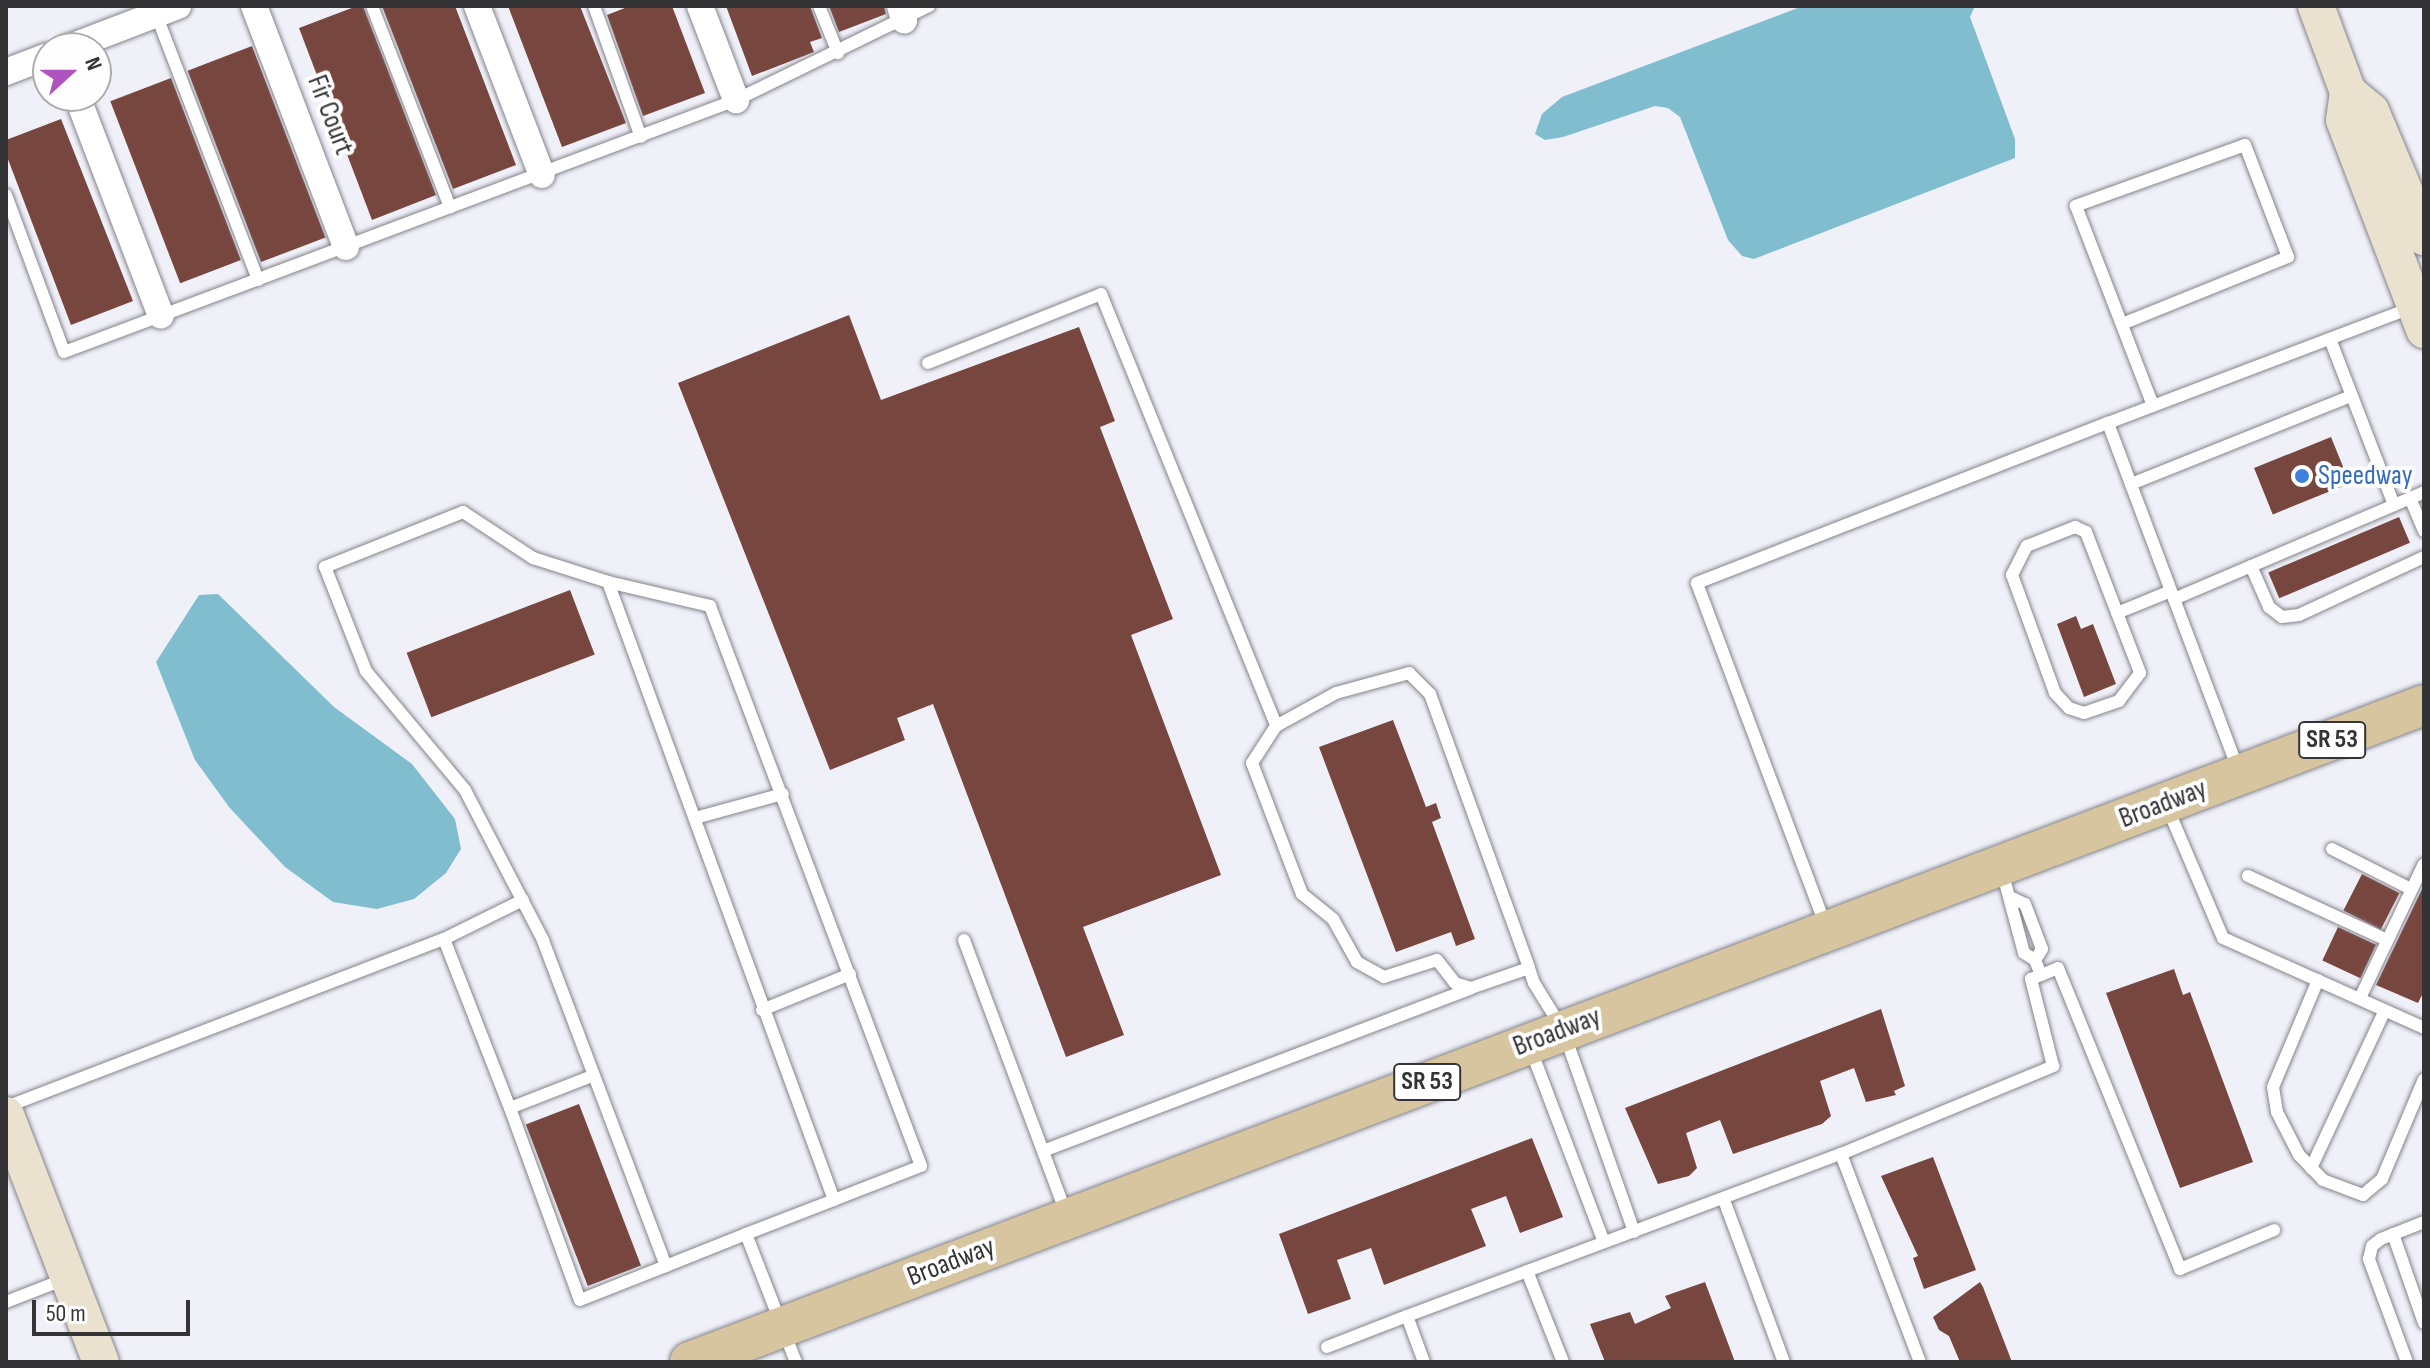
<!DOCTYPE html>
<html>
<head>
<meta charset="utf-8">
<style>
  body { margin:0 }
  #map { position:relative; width:2430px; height:1368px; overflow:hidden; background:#f0f0f9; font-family:"Sofia Sans Condensed",sans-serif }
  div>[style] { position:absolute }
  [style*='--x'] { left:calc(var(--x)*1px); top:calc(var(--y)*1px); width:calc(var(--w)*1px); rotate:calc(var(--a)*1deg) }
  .water>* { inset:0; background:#7fbdcf }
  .building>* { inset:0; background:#77463f; transform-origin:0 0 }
  .roads { filter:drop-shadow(0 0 2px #83838b) drop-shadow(0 0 2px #83838b) }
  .lane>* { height:12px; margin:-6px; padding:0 6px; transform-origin:6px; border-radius:6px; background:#fff }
  .street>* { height:26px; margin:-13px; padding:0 13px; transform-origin:13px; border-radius:13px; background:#fff }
  .secondary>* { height:36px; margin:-18px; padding:0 18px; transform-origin:18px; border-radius:18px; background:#eae2ce }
  .primary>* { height:40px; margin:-20px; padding:0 20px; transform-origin:20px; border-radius:20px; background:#d6c59e }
  .dots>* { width:22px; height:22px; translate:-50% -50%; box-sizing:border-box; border:4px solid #fefefe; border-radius:50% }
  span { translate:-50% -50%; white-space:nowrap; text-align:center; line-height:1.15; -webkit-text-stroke:8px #fefefe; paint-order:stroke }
  .shield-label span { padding:2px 6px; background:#fefefe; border:2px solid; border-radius:6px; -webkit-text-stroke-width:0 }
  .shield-label { font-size:26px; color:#343437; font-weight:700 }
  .street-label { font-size:28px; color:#343437 }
  .shop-label { font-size:28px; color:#366cbe }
  .left { translate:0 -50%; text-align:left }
  .frame { position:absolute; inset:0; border:8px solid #343437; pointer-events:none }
  .north { position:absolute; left:32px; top:32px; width:80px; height:80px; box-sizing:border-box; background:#fefefe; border:2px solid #adadae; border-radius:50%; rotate:69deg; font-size:22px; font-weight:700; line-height:32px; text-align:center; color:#343437 }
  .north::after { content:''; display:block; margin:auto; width:28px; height:36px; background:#af53be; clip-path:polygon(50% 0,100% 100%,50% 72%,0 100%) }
  .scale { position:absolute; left:32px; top:1300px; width:158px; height:36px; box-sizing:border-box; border:4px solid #343437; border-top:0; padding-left:10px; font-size:24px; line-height:28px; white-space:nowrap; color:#343437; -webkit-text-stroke:6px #fefefe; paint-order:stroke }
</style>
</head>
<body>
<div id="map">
  <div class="water">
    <div style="clip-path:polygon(1803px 6px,1975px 6px,1970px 17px,2015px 139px,2015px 158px,1754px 259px,1742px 256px,1728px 240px,1680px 117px,1668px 108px,1655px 106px,1563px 137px,1545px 140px,1535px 134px,1542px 114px,1562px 97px)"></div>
    <div style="clip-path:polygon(218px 594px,334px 707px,412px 764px,455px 819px,461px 849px,446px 873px,414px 899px,377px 909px,333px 902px,285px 867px,229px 807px,195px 760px,156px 662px,199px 595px)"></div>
  </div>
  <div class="building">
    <div style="clip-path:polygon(357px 6px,363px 6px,436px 195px,372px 220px,299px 28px)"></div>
    <div style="clip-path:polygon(382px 6px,455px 6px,516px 165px,453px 189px)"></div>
    <div style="clip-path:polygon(508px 6px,580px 6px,626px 123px,562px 147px)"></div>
    <div style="clip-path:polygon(630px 6px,672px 6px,705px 93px,643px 116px,607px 15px)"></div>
    <div style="clip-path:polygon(726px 6px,810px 6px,822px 38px,810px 42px,814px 52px,752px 76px)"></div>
    <div style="clip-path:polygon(829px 6px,884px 6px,886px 14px,839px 32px)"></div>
    <div style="left:252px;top:46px;width:205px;height:69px;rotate:69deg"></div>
    <div style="left:171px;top:78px;width:195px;height:65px;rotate:69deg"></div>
    <div style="clip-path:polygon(61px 119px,133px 301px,71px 325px,6px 154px,6px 140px)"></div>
    <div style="clip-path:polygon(849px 315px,881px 400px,1079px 327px,1115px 421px,1100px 427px,1173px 619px,1131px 635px,1221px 875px,1083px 927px,1124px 1035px,1066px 1057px,933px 704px,897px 718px,905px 740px,830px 770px,678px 383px)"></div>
    <div style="left:2331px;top:437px;width:50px;height:83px;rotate:68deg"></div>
    <div style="left:2399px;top:517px;width:28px;height:142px;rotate:67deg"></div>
    <div style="left:570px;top:590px;width:69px;height:175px;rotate:69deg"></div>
    <div style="clip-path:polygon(2076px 616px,2081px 629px,2093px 624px,2116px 684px,2084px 697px,2057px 624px)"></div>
    <div style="clip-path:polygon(1393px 720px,1426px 807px,1436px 803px,1441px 818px,1432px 822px,1475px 939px,1456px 946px,1451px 932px,1396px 952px,1319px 747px)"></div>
    <div style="left:2362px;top:874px;width:42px;height:41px;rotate:27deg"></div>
    <div style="clip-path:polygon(2424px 885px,2424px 991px,2418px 1003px,2376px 985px)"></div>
    <div style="left:2338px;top:927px;width:42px;height:37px;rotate:25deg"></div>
    <div style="clip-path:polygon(2174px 969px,2183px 995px,2190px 992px,2253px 1162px,2180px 1188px,2106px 993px)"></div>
    <div style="clip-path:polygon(1881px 1009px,1905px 1086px,1894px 1091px,1896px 1095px,1866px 1102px,1854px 1068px,1820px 1081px,1831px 1116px,1822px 1124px,1733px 1154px,1720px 1120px,1686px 1133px,1697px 1168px,1689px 1176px,1658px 1184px,1625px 1108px)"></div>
    <div style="left:579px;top:1104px;width:173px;height:57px;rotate:69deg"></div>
    <div style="clip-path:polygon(1532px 1138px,1563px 1217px,1520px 1233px,1506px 1196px,1471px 1209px,1486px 1246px,1384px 1285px,1371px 1248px,1337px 1260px,1351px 1299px,1308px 1314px,1279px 1234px)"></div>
    <div style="clip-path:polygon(1933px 1157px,1976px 1270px,1924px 1289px,1913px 1258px,1918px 1256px,1881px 1176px)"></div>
    <div style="clip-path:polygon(1705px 1282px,1735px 1362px,1605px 1362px,1590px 1324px,1630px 1312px,1635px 1324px,1671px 1308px,1665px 1296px)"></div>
    <div style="clip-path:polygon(1980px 1282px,1983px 1287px,2012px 1362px,1960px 1362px,1949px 1336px,1939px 1330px,1933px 1317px)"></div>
  </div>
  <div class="roads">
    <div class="lane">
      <div style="--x:372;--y:6;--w:216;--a:68.8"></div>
      <div style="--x:594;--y:6;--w:139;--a:70.3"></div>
      <div style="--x:819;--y:6;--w:51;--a:68"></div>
      <div style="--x:156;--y:14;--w:285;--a:69"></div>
      <div style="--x:6;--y:195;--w:167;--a:69.7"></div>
      <div style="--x:64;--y:352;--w:718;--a:-20.56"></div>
      <div style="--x:736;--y:100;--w:215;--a:-26"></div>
      <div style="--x:2122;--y:324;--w:179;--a:-22"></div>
      <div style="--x:2288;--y:257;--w:120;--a:-111"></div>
      <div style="--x:2245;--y:145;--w:180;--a:160.2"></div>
      <div style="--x:2076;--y:206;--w:214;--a:68.9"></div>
      <div style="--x:2330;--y:339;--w:178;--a:68.9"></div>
      <div style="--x:2394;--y:505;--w:33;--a:-23"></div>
      <div style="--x:928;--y:363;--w:186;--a:-21.7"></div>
      <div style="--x:1101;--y:294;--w:466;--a:67.9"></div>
      <div style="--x:2131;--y:484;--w:237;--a:-21.8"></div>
      <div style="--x:2410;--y:498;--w:36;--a:67"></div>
      <div style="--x:2075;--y:527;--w:12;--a:24"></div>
      <div style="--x:2086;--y:532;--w:151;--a:69"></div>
      <div style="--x:2140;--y:673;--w:35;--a:127"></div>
      <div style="--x:2119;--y:701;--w:37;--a:161"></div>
      <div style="--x:2084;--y:713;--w:16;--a:-162"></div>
      <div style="--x:2069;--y:708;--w:21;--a:-133"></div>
      <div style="--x:2055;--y:693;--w:126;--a:-110"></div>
      <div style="--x:2012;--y:575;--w:33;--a:-63"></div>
      <div style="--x:2027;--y:546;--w:52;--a:-21.6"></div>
      <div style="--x:2251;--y:566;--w:45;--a:66.3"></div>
      <div style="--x:2269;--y:607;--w:16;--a:38"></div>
      <div style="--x:2282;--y:617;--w:17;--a:-7"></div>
      <div style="--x:2299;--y:615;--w:138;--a:-24.9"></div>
      <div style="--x:608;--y:582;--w:105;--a:13.2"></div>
      <div style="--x:710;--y:606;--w:598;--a:69.35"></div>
      <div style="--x:921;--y:1166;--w:93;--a:158.7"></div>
      <div style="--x:2174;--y:599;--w:239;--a:-23.1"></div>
      <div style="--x:2117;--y:613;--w:58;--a:-22.2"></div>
      <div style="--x:2238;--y:769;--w:370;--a:-110.6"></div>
      <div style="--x:2108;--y:423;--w:327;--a:-20.8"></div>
      <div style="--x:2168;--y:809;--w:140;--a:66.9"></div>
      <div style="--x:2223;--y:938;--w:220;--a:24.1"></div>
      <div style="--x:695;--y:818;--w:91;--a:-15.3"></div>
      <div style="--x:2332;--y:849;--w:89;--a:26.9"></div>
      <div style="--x:2002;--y:871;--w:85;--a:75"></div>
      <div style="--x:2024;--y:953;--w:13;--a:32"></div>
      <div style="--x:2035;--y:960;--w:16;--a:68"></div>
      <div style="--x:2041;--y:975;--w:18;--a:-22"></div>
      <div style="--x:2058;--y:968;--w:325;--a:67.9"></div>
      <div style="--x:2180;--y:1269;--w:102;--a:-22.5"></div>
      <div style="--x:2248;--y:876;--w:153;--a:24.7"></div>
      <div style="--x:2012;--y:898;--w:14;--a:25"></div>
      <div style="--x:2025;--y:904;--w:48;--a:69.3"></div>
      <div style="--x:2042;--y:949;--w:13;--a:122"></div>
      <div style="--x:1825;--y:924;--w:364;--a:-110.6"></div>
      <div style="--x:1697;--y:583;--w:441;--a:-21.3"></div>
      <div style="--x:444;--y:939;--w:181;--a:68.7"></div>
      <div style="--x:964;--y:940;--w:294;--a:69.5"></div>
      <div style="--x:1529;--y:968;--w:61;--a:161"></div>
      <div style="--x:1471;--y:988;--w:17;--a:-163"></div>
      <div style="--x:1455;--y:983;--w:29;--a:-128"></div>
      <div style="--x:1437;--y:960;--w:56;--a:162.2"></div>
      <div style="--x:1384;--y:977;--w:31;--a:-151"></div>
      <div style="--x:1357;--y:962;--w:49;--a:-119.2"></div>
      <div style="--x:1333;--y:919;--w:40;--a:-141"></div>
      <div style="--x:1302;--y:894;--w:140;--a:-110.9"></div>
      <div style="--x:1252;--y:763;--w:44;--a:-57"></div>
      <div style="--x:1276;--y:726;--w:68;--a:-28.8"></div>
      <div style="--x:1336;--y:693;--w:76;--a:-15.3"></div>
      <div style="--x:1409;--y:673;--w:30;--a:45"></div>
      <div style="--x:1430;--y:694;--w:291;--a:70.1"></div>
      <div style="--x:1529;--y:968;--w:16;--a:72"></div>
      <div style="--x:1534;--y:983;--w:55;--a:58.3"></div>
      <div style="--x:1563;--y:1030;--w:214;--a:70.6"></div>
      <div style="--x:2318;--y:980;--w:116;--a:112.8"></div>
      <div style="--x:2273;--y:1087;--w:25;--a:81"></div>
      <div style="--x:2277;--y:1112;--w:48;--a:62.9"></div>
      <div style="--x:2299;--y:1155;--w:35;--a:46"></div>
      <div style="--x:2323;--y:1180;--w:43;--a:20.6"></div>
      <div style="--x:2363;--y:1195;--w:25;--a:-40"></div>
      <div style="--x:2382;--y:1179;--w:108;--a:-67.2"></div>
      <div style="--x:2360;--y:998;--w:148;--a:-64.5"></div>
      <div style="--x:762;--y:1010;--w:95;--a:-22.2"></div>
      <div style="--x:1531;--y:1050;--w:205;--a:69.2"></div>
      <div style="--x:592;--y:1076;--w:88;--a:158.7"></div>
      <div style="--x:510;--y:1108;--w:204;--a:70"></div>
      <div style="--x:580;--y:1300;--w:92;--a:-21.6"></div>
      <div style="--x:6;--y:1107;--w:469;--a:-21"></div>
      <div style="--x:444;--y:939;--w:88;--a:-26.3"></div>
      <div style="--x:1043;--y:1151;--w:457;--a:-20.8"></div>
      <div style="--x:1841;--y:1154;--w:230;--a:-22.5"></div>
      <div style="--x:2053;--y:1066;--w:90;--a:-104.2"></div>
      <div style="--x:2031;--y:979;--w:11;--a:-22"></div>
      <div style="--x:2311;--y:1168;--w:174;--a:-64.9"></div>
      <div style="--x:1724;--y:1200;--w:173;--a:69.7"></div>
      <div style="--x:746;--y:1234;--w:86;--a:158.2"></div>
      <div style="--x:666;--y:1266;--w:348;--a:-110.7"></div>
      <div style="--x:543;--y:940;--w:169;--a:-117.5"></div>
      <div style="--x:465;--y:790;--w:155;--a:-129.8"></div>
      <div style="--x:366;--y:671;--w:112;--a:-111.5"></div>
      <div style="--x:325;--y:567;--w:149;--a:-21.7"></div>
      <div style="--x:463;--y:512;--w:84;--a:33.3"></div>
      <div style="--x:533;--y:558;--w:79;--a:17.7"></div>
      <div style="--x:608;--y:582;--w:658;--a:69.91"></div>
      <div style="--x:834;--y:1200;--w:94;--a:158.9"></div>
      <div style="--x:746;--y:1234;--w:137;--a:68.7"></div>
      <div style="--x:2393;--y:1234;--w:94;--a:70.8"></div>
      <div style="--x:1527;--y:1271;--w:98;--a:68.4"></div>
      <div style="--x:6;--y:1302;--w:63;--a:-21.3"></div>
      <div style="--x:1327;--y:1347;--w:86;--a:-21.2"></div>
      <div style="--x:1424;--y:1362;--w:49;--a:-110.3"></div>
      <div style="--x:1407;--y:1316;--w:463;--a:-20.5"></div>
      <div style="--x:1841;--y:1154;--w:222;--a:69.2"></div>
      <div style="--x:2407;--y:1362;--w:110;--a:-110.3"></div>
      <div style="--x:2369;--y:1259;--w:13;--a:-77"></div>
      <div style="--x:2372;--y:1246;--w:11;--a:-38"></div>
      <div style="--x:2381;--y:1239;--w:46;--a:-21.6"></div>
    </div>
    <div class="street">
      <div style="--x:254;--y:6;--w:258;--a:69.1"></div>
      <div style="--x:477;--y:6;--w:181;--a:69"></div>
      <div style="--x:700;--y:6;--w:101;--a:69"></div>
      <div style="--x:900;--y:6;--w:15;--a:74"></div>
      <div style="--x:68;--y:48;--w:118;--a:-20.9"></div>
      <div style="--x:6;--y:72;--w:45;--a:-20.9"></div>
      <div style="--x:77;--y:96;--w:235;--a:69.1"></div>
    </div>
    <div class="secondary">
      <div style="--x:2316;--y:6;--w:92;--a:69.6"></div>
      <div style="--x:2348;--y:92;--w:28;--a:98"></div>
      <div style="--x:2344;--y:120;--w:225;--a:69.1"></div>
      <div style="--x:2348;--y:92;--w:30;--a:40"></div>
      <div style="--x:2371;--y:111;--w:137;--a:67.2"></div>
      <div style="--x:6;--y:1115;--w:265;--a:69"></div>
    </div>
    <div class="primary">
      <div style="--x:690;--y:1362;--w:1854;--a:-20.75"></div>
    </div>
  </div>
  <div class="dots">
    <div style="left:2302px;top:476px;background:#3f7fe0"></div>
  </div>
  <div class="shield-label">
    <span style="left:2332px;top:740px">SR 53</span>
    <span style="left:1427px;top:1082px">SR 53</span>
  </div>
  <div class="street-label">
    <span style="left:330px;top:115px;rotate:69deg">Fir Court</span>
    <span style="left:2163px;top:804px;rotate:-21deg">Broadway</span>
    <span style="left:1557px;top:1032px;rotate:-21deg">Broadway</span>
    <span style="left:951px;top:1262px;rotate:-21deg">Broadway</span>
  </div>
  <div class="shop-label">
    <span class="left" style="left:2318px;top:476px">Speedway</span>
  </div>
  <div class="frame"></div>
  <div class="north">N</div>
  <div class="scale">50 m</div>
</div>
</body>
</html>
